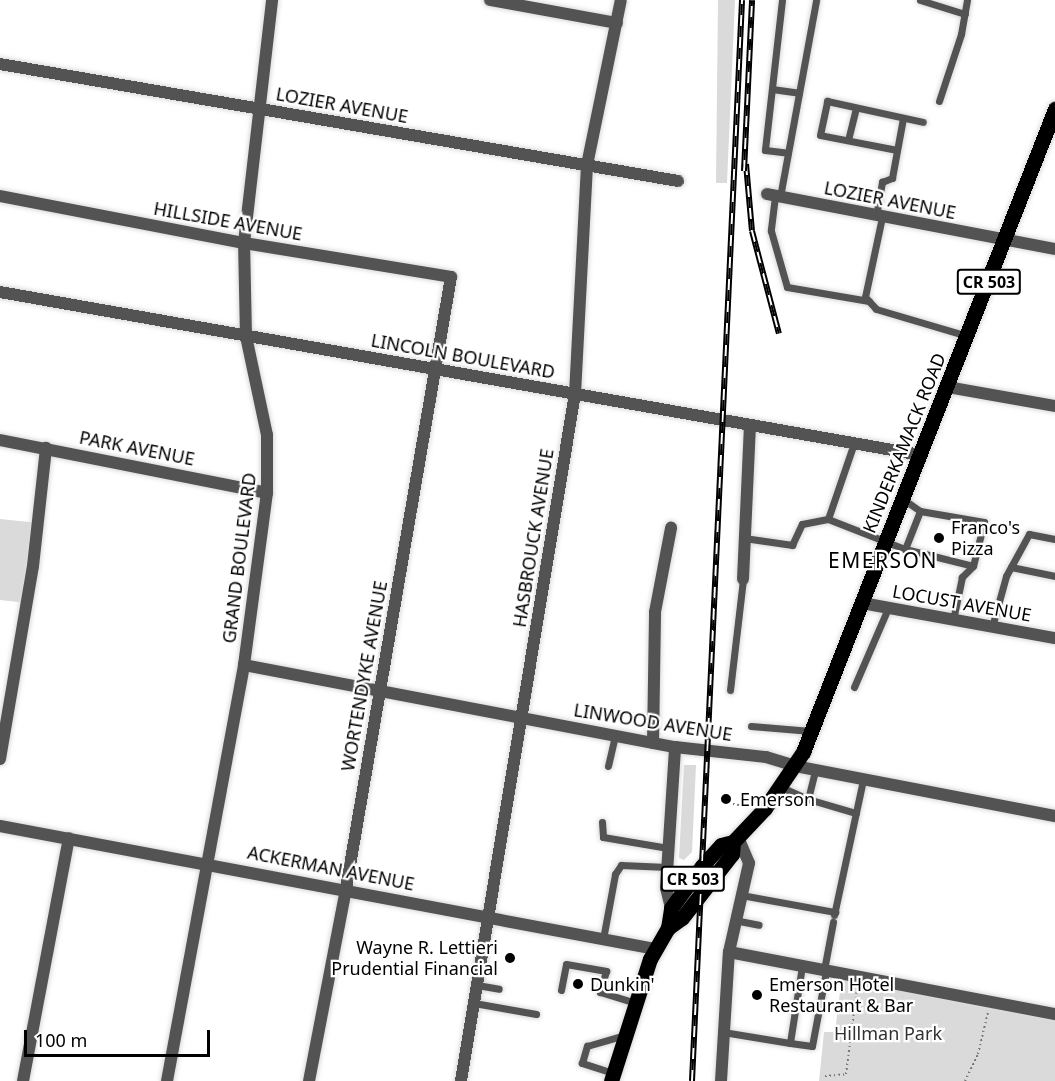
<!DOCTYPE html>
<html>
<head>
<meta charset="utf-8">
<style>
  body { margin:0 }
  #map { position:relative; width:1055px; height:1081px; overflow:hidden; background:#fff; font-family:"Noto Sans",sans-serif }
  div>[style] { position:absolute }
  [style*='--x'] { left:calc(var(--x)*1px); top:calc(var(--y)*1px); width:calc(var(--w)*1px); rotate:calc(var(--a)*1deg) }
  .green>* { inset:0; background:#dadada }
  .path>* { height:2px; margin-top:-1px; transform-origin:0; background:repeating-linear-gradient(90deg,#757575 0 1.5px,transparent 0 4.5px) }
  .roads { filter:drop-shadow(0 0 2px #dbdbdb) drop-shadow(0 0 2px #dbdbdb) }
  .service>* { height:7px; margin:-3.5px; padding:0 3.5px; transform-origin:3.5px; border-radius:3.5px; background:#535353 }
  .minor>* { height:12px; margin:-6px; padding:0 6px; transform-origin:6px; border-radius:6px; background:#535353 }
  .primary>* { height:15px; margin:-7.5px; padding:0 7.5px; transform-origin:7.5px; border-radius:7.5px; background:#000 }
  .rail>* { height:6px; margin-top:-3px; transform-origin:0; background:repeating-linear-gradient(90deg,#fff 0 11px,#000 0 22px); box-sizing:border-box; border-block:2px solid #000 }
  .dots>* { width:16px; height:16px; translate:-50% -50%; box-sizing:border-box; border:3px solid #fff; border-radius:50% }
  span { translate:-50% -50%; white-space:nowrap; text-align:center; line-height:1.15; -webkit-text-stroke:4.5px #fff; paint-order:stroke }
  .shield-label span { padding:2px 4px; background:#fff; border:2px solid; border-radius:4px; -webkit-text-stroke-width:0 }
  .shield-label { font-size:16px; color:#000; font-weight:700 }
  .street-label { font-size:18px; color:#000 }
  .poi-label { font-size:18px; color:#000 }
  .left { translate:0 -50%; text-align:left }
  .right { translate:-100% -50%; text-align:right }
  .park-label { font-size:18px; color:#313131 }
  .quarter-label { font-size:21px; color:#000; letter-spacing:1.5px }
  .scale { position:absolute; left:24px; top:1030px; width:186px; height:27px; box-sizing:border-box; border:3px solid #000; border-top:0; padding-left:8px; font-size:18px; line-height:21px; white-space:nowrap; color:#000; -webkit-text-stroke:4px #fff; paint-order:stroke }
</style>
</head>
<body>
<div id="map">
  <div class="green">
    <div style="clip-path:polygon(718px 0,735px 0,727px 183px,716px 183px)"></div>
    <div style="clip-path:polygon(0 519px,38px 523px,27px 603px,0 600px)"></div>
    <div style="clip-path:polygon(684px 765px,696px 765px,692px 852px,684px 860px,679px 858px)"></div>
    <div style="clip-path:polygon(842px 975px,1055px 1016px,1055px 1081px,819px 1081px,824px 1032px,835px 1032px)"></div>
  </div>
  <div class="path">
    <div style="--x:733;--y:804;--w:6;--a:9"></div>
    <div style="--x:825;--y:1076;--w:21;--a:-5"></div>
    <div style="--x:846;--y:1074;--w:86;--a:-82.6"></div>
    <div style="--x:965;--y:1081;--w:30;--a:-64"></div>
    <div style="--x:978;--y:1054;--w:43;--a:-76.6"></div>
  </div>
  <div class="roads">
    <div class="service">
      <div style="--x:782;--y:0;--w:151;--a:96.5"></div>
      <div style="--x:765;--y:150;--w:23;--a:7"></div>
      <div style="--x:920;--y:0;--w:47;--a:17.3"></div>
      <div style="--x:772;--y:89;--w:27;--a:8"></div>
      <div style="--x:939;--y:101;--w:71;--a:-71.8"></div>
      <div style="--x:961;--y:34;--w:35;--a:-80"></div>
      <div style="--x:848;--y:140;--w:33;--a:-76"></div>
      <div style="--x:897;--y:150;--w:78;--a:-169"></div>
      <div style="--x:820;--y:135;--w:35;--a:-78"></div>
      <div style="--x:827;--y:101;--w:98;--a:12.3"></div>
      <div style="--x:775;--y:196;--w:35;--a:97"></div>
      <div style="--x:771;--y:231;--w:58;--a:74.1"></div>
      <div style="--x:787;--y:287;--w:83;--a:9.7"></div>
      <div style="--x:780;--y:197;--w:200;--a:-79.6"></div>
      <div style="--x:876;--y:216;--w:35;--a:-80"></div>
      <div style="--x:882;--y:182;--w:11;--a:-22"></div>
      <div style="--x:892;--y:178;--w:61;--a:-79.6"></div>
      <div style="--x:882;--y:217;--w:82;--a:102"></div>
      <div style="--x:865;--y:297;--w:16;--a:47"></div>
      <div style="--x:876;--y:309;--w:95;--a:16.5"></div>
      <div style="--x:854;--y:443;--w:80;--a:108.9"></div>
      <div style="--x:828;--y:519;--w:83;--a:21.3"></div>
      <div style="--x:905;--y:549;--w:41;--a:-68.5"></div>
      <div style="--x:920;--y:511;--w:21;--a:-145"></div>
      <div style="--x:920;--y:511;--w:65;--a:9.8"></div>
      <div style="--x:984;--y:522;--w:45;--a:104"></div>
      <div style="--x:973;--y:566;--w:16;--a:135"></div>
      <div style="--x:962;--y:577;--w:44;--a:101.8"></div>
      <div style="--x:744;--y:538;--w:49;--a:8.3"></div>
      <div style="--x:792;--y:545;--w:23;--a:-65"></div>
      <div style="--x:802;--y:524;--w:26;--a:-11"></div>
      <div style="--x:905;--y:549;--w:70;--a:14"></div>
      <div style="--x:1011;--y:567;--w:45;--a:11.6"></div>
      <div style="--x:992;--y:627;--w:53;--a:-74.6"></div>
      <div style="--x:1006;--y:576;--w:48;--a:-61.3"></div>
      <div style="--x:1029;--y:534;--w:26;--a:11"></div>
      <div style="--x:854;--y:687;--w:86;--a:-66.7"></div>
      <div style="--x:730;--y:690;--w:112;--a:-83.3"></div>
      <div style="--x:751;--y:726;--w:60;--a:4.8"></div>
      <div style="--x:608;--y:766;--w:31;--a:-77"></div>
      <div style="--x:781;--y:787;--w:30;--a:24"></div>
      <div style="--x:808;--y:799;--w:30;--a:-76"></div>
      <div style="--x:808;--y:799;--w:50;--a:16.3"></div>
      <div style="--x:602;--y:822;--w:15;--a:86"></div>
      <div style="--x:603;--y:837;--w:66;--a:9.6"></div>
      <div style="--x:741;--y:895;--w:96;--a:10.3"></div>
      <div style="--x:834;--y:915;--w:138;--a:-77.9"></div>
      <div style="--x:734;--y:920;--w:25;--a:11"></div>
      <div style="--x:603;--y:939;--w:66;--a:-79.5"></div>
      <div style="--x:615;--y:874;--w:11;--a:-56"></div>
      <div style="--x:621;--y:865;--w:46;--a:2.5"></div>
      <div style="--x:802;--y:966;--w:78;--a:98.9"></div>
      <div style="--x:790;--y:1043;--w:22;--a:8"></div>
      <div style="--x:812;--y:1046;--w:76;--a:-79.4"></div>
      <div style="--x:824;--y:970;--w:49;--a:-79.4"></div>
      <div style="--x:477;--y:985;--w:22;--a:10"></div>
      <div style="--x:561;--y:990;--w:26;--a:-79"></div>
      <div style="--x:566;--y:964;--w:41;--a:9.9"></div>
      <div style="--x:606;--y:971;--w:22;--a:106"></div>
      <div style="--x:600;--y:992;--w:38;--a:17"></div>
      <div style="--x:474;--y:1003;--w:63;--a:10.1"></div>
      <div style="--x:723;--y:1032;--w:68;--a:9.3"></div>
      <div style="--x:613;--y:1073;--w:33;--a:-162"></div>
      <div style="--x:582;--y:1063;--w:18;--a:-74"></div>
      <div style="--x:587;--y:1046;--w:40;--a:-16"></div>
    </div>
    <div class="minor">
      <div style="--x:490;--y:0;--w:129;--a:10.3"></div>
      <div style="--x:0;--y:64;--w:688;--a:9.79"></div>
      <div style="--x:767;--y:194;--w:293;--a:10.8"></div>
      <div style="--x:0;--y:196;--w:248;--a:10.9"></div>
      <div style="--x:244;--y:243;--w:210;--a:9.3"></div>
      <div style="--x:451;--y:277;--w:621;--a:99.74"></div>
      <div style="--x:346;--y:889;--w:196;--a:100.9"></div>
      <div style="--x:0;--y:292;--w:935;--a:10.04"></div>
      <div style="--x:947;--y:387;--w:110;--a:10"></div>
      <div style="--x:0;--y:440;--w:272;--a:11.2"></div>
      <div style="--x:743;--y:579;--w:154;--a:-87.4"></div>
      <div style="--x:862;--y:603;--w:196;--a:10.3"></div>
      <div style="--x:244;--y:665;--w:439;--a:10.8"></div>
      <div style="--x:675;--y:747;--w:92;--a:6.3"></div>
      <div style="--x:766;--y:757;--w:30;--a:17"></div>
      <div style="--x:795;--y:766;--w:265;--a:10.9"></div>
      <div style="--x:653;--y:743;--w:131;--a:-89.1"></div>
      <div style="--x:655;--y:612;--w:86;--a:-79.2"></div>
      <div style="--x:0;--y:759;--w:196;--a:-80.3"></div>
      <div style="--x:33;--y:566;--w:119;--a:-83.7"></div>
      <div style="--x:0;--y:826;--w:666;--a:10.64"></div>
      <div style="--x:671;--y:908;--w:21;--a:-104"></div>
      <div style="--x:666;--y:888;--w:141;--a:-86.3"></div>
      <div style="--x:729;--y:952;--w:332;--a:10.8"></div>
      <div style="--x:23;--y:1081;--w:247;--a:-79.3"></div>
      <div style="--x:167;--y:1081;--w:423;--a:-79.5"></div>
      <div style="--x:244;--y:665;--w:174;--a:-82.4"></div>
      <div style="--x:267;--y:493;--w:58;--a:-90"></div>
      <div style="--x:267;--y:435;--w:101;--a:-102"></div>
      <div style="--x:246;--y:336;--w:93;--a:-91.2"></div>
      <div style="--x:244;--y:243;--w:245;--a:-83.4"></div>
      <div style="--x:461;--y:1081;--w:696;--a:-80.58"></div>
      <div style="--x:575;--y:394;--w:229;--a:-87"></div>
      <div style="--x:587;--y:165;--w:168;--a:-78.4"></div>
      <div style="--x:721;--y:1081;--w:129;--a:-86.5"></div>
      <div style="--x:729;--y:952;--w:91;--a:-77.3"></div>
      <div style="--x:749;--y:863;--w:28;--a:-113"></div>
    </div>
    <div class="primary">
      <div style="--x:668;--y:928;--w:20;--a:-81"></div>
      <div style="--x:671;--y:908;--w:52;--a:-53.6"></div>
      <div style="--x:702;--y:866;--w:28;--a:-48"></div>
      <div style="--x:721;--y:845;--w:12;--a:-14"></div>
      <div style="--x:733;--y:842;--w:47;--a:-46.7"></div>
      <div style="--x:765;--y:808;--w:68;--a:-55.8"></div>
      <div style="--x:803;--y:752;--w:691;--a:-68.6"></div>
      <div style="--x:611;--y:1081;--w:128;--a:-72.3"></div>
      <div style="--x:650;--y:959;--w:36;--a:-60"></div>
      <div style="--x:668;--y:928;--w:17;--a:-36"></div>
      <div style="--x:682;--y:918;--w:81;--a:-52"></div>
      <div style="--x:732;--y:854;--w:12;--a:-85"></div>
    </div>
  </div>
  <div class="rail">
    <div style="--x:746;--y:164;--w:67;--a:84.9"></div>
    <div style="--x:752;--y:231;--w:106;--a:75.3"></div>
    <div style="--x:744;--y:171;--w:171;--a:-87.3"></div>
    <div style="--x:692;--y:1081;--w:1082;--a:-87.35"></div>
  </div>
  <div class="dots">
    <div style="left:939px;top:538px;background:#000"></div>
    <div style="left:726px;top:799px;background:#000"></div>
    <div style="left:510px;top:958px;background:#000"></div>
    <div style="left:578px;top:984px;background:#000"></div>
    <div style="left:757px;top:995px;background:#000"></div>
  </div>
  <div class="shield-label">
    <span style="left:989px;top:282px">CR 503</span>
    <span style="left:693px;top:879px">CR 503</span>
  </div>
  <div class="street-label">
    <span style="left:342px;top:105px;rotate:10deg">LOZIER AVENUE</span>
    <span style="left:890px;top:200px;rotate:11deg">LOZIER AVENUE</span>
    <span style="left:228px;top:221px;rotate:10deg">HILLSIDE AVENUE</span>
    <span style="left:463px;top:356px;rotate:10deg">LINCOLN BOULEVARD</span>
    <span style="left:904px;top:443px;rotate:-68deg">KINDERKAMACK ROAD</span>
    <span style="left:137px;top:448px;rotate:11deg">PARK AVENUE</span>
    <span style="left:533px;top:538px;rotate:-81deg">HASBROUCK AVENUE</span>
    <span style="left:239px;top:558px;rotate:-83deg">GRAND BOULEVARD</span>
    <span style="left:962px;top:603px;rotate:10deg">LOCUST AVENUE</span>
    <span style="left:364px;top:676px;rotate:-80deg">WORTENDYKE AVENUE</span>
    <span style="left:653px;top:722px;rotate:9deg">LINWOOD AVENUE</span>
    <span style="left:331px;top:868px;rotate:11deg">ACKERMAN AVENUE</span>
  </div>
  <div class="poi-label">
    <span class="left" style="left:951px;top:538px">Franco's<br>Pizza</span>
    <span class="left" style="left:740px;top:799px">Emerson</span>
    <span class="right" style="left:498px;top:958px">Wayne R. Lettieri<br>Prudential Financial</span>
    <span class="left" style="left:590px;top:984px">Dunkin'</span>
    <span class="left" style="left:769px;top:995px">Emerson Hotel<br>Restaurant &amp; Bar</span>
  </div>
  <div class="park-label">
    <span style="left:888px;top:1033px">Hillman Park</span>
  </div>
  <div class="quarter-label">
    <span style="left:883px;top:560px">EMERSON</span>
  </div>
  <div class="scale">100 m</div>
</div>
</body>
</html>
